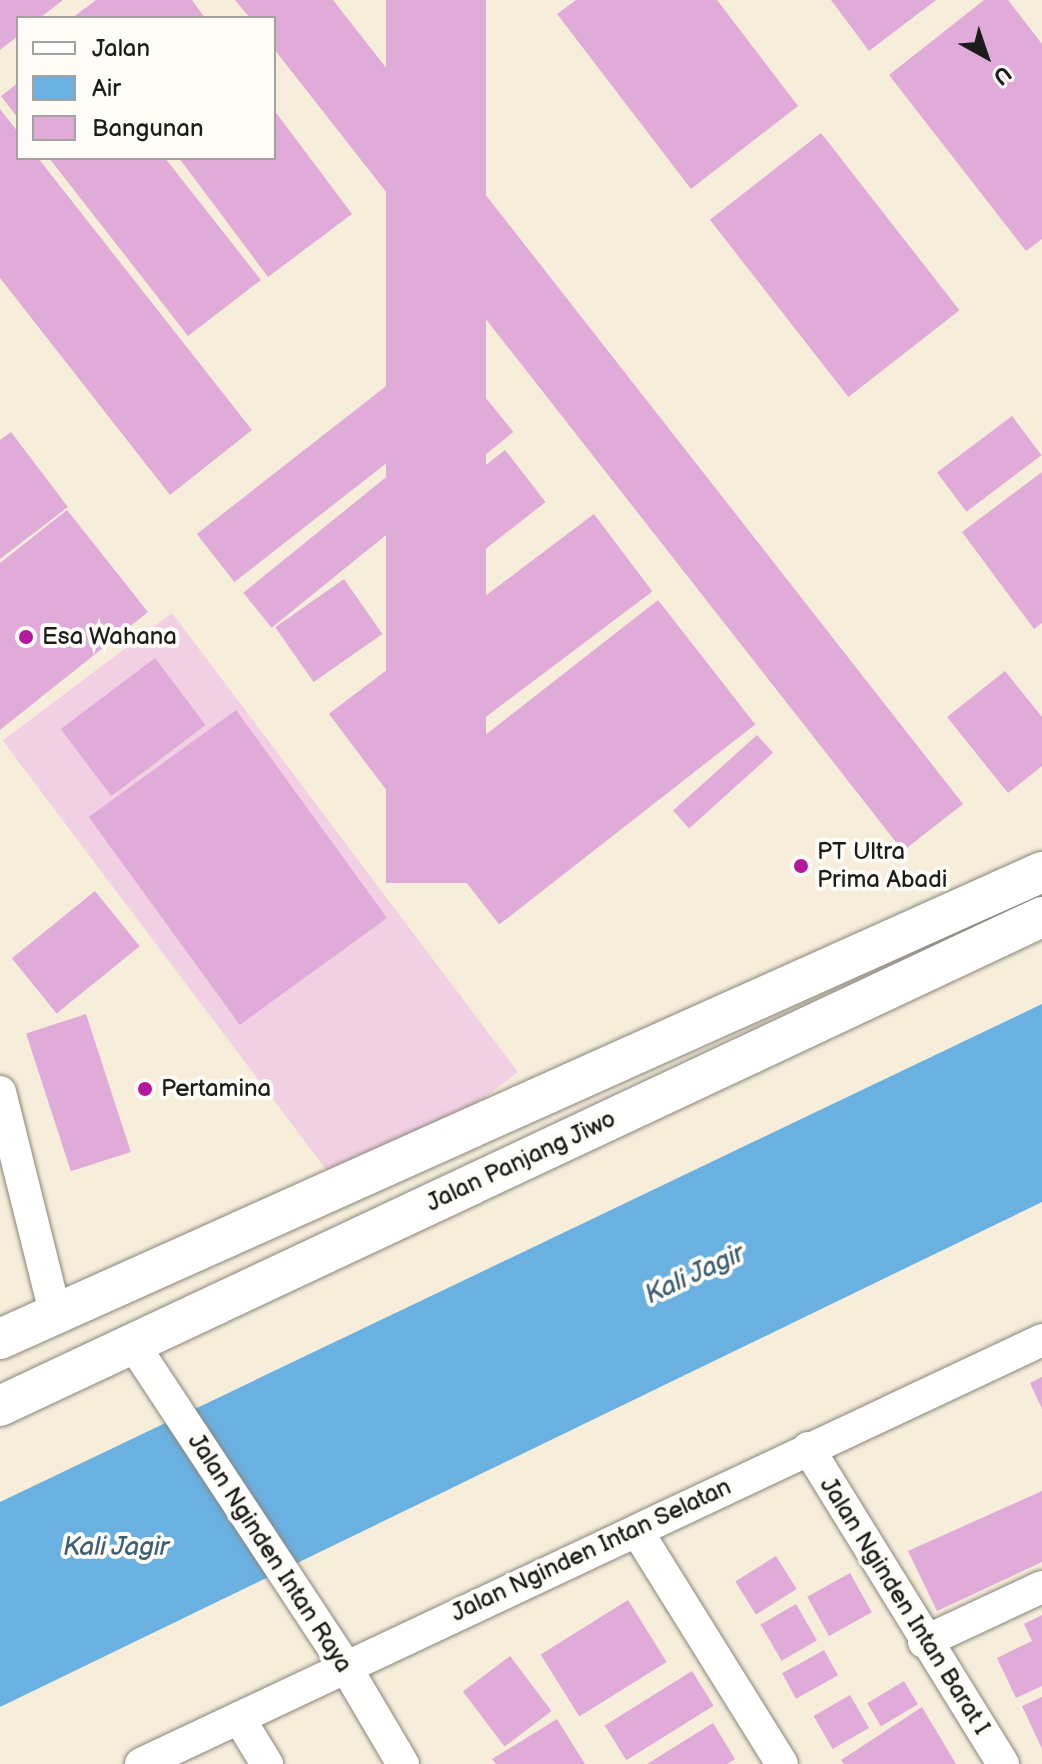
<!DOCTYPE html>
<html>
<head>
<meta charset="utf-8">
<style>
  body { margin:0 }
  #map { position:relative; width:1042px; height:1764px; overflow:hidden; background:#f6eedb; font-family:"Balsamiq Sans",sans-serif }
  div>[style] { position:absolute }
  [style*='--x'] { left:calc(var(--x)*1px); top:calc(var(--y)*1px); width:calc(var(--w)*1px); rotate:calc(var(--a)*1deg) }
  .built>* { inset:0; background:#f1d0e3; transform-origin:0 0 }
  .water>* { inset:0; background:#6ab0e0 }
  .building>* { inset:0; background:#e0abd9; transform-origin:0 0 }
  .roads { filter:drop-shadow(0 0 2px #89857c) drop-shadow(0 0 2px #89857c) }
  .minor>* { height:32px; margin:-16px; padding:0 16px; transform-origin:16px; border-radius:16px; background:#fff }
  .major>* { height:40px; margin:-20px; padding:0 20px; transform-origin:20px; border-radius:20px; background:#fff }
  .dots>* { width:22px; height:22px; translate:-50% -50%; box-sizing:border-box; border:4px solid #fdfcf7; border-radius:50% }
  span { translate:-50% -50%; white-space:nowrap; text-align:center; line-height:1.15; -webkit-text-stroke:8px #fdfcf7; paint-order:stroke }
  .poi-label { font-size:24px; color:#1c1c1c }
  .left { translate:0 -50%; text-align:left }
  .street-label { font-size:24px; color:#1c1c1c }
  .water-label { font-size:26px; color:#3f5f74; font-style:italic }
  .legend { position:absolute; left:16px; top:16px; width:260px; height:144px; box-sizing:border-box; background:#fdfcf7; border:2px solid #a3a29f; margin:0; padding:10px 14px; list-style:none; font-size:24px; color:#1c1c1c }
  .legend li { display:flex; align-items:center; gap:16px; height:40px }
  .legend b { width:40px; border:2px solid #a3a29f }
  .north { position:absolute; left:946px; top:16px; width:80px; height:80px; -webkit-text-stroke:6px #fdfcf7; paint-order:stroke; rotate:140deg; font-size:22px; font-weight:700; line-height:32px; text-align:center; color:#1c1c1c }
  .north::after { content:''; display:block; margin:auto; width:28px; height:36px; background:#1c1c1c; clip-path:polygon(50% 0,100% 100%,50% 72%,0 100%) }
</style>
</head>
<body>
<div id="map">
  <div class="built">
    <div style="left:172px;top:613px;width:575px;height:212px;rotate:53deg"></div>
  </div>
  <div class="water">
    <div style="clip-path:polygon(1042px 1004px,1042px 1202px,0 1707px,0 1502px)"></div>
  </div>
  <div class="building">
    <div style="clip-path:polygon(0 0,63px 0,40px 18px,18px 18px,18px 36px,0 50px)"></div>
    <div style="clip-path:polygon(96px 0,192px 0,205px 18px,72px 18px)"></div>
    <div style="clip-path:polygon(235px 0,333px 0,963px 804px,903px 851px,274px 49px,274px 18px,250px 18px)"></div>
    <div style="left:386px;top:0;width:100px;height:883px"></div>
    <div style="clip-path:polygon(576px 0,717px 0,798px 106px,691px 189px,557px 14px)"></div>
    <div style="clip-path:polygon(831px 0,936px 0,869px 51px)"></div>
    <div style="clip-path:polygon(984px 0,1008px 0,1042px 44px,1042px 239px,1026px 251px,889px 75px)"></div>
    <div style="clip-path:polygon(18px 83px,18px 118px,1px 96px)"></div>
    <div style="clip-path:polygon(0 109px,18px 132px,18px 158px,38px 158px,252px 430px,170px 495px,0 278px)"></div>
    <div style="clip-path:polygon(274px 110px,352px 214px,268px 277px,179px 158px,274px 158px)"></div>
    <div style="left:821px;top:133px;width:225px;height:141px;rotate:52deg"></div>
    <div style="clip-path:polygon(49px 158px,165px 158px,261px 280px,188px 336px)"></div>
    <div style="left:408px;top:369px;width:61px;height:268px;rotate:52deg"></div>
    <div style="left:485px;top:397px;width:45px;height:311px;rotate:51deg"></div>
    <div style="left:1012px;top:416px;width:49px;height:94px;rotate:53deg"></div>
    <div style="clip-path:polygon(11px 432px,68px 507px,0 559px,0 440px)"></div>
    <div style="left:505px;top:450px;width:66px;height:145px;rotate:52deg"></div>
    <div style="clip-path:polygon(1042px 472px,1042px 623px,1034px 629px,962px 532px)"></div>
    <div style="clip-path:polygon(67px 510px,148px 612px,0 730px,0 563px)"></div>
    <div style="left:594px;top:514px;width:97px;height:332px;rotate:53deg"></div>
    <div style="left:344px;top:579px;width:67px;height:84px;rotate:55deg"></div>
    <div style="left:658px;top:600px;width:158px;height:325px;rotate:52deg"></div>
    <div style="left:155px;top:658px;width:84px;height:118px;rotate:53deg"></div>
    <div style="clip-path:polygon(1005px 671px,1042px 717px,1042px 766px,1008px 793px,947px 717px)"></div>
    <div style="left:236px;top:710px;width:257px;height:182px;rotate:54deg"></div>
    <div style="left:757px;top:735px;width:24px;height:113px;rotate:48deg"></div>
    <div style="left:95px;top:891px;width:71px;height:107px;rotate:51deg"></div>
    <div style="left:86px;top:1014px;width:145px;height:63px;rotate:72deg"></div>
    <div style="clip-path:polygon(1042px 1377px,1042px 1409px,1030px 1383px)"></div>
    <div style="clip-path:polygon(1042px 1491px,1042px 1562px,937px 1611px,908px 1551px)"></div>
    <div style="left:776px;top:1556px;width:39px;height:48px;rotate:58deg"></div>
    <div style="left:850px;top:1573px;width:45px;height:49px;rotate:61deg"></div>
    <div style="left:628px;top:1600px;width:73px;height:103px;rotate:58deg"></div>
    <div style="left:796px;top:1604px;width:42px;height:41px;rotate:60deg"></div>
    <div style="clip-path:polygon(1042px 1615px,1042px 1686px,1016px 1698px,997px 1658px,1032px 1641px,1024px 1624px)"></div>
    <div style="left:824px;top:1650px;width:29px;height:48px;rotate:61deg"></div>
    <div style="left:510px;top:1656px;width:69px;height:59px;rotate:53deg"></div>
    <div style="left:692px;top:1671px;width:41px;height:103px;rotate:58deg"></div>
    <div style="left:904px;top:1681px;width:27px;height:43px;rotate:59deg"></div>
    <div style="left:850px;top:1695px;width:38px;height:42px;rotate:60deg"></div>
    <div style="clip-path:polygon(1042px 1697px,1042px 1749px,1022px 1706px)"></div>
    <div style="clip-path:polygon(922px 1707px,956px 1764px,844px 1764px,841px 1760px)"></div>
    <div style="clip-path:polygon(557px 1719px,585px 1764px,496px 1764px,492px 1759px)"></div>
    <div style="clip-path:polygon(713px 1723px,735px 1759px,727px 1764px,647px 1764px)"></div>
  </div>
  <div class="roads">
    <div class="minor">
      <div style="--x:0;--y:1092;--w:228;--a:76"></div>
      <div style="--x:133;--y:1344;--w:383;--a:56.6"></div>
      <div style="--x:344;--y:1664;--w:116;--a:59.5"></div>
      <div style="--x:808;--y:1448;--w:371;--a:58.3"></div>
      <div style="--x:637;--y:1531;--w:274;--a:58.1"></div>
      <div style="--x:924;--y:1642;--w:130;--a:-25"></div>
      <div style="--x:239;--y:1718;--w:54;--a:58.7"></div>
      <div style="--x:141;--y:1764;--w:996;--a:-25.2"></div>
    </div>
    <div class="major">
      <div style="--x:0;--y:1339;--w:1142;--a:-24.14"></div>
      <div style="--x:0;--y:1406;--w:1151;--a:-25.14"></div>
    </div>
  </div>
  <div class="dots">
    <div style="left:26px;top:637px;background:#b5179e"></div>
    <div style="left:801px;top:866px;background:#b5179e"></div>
    <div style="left:145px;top:1089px;background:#b5179e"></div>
  </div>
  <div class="poi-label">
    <span class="left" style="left:42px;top:637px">Esa Wahana</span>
    <span class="left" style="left:817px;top:866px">PT Ultra<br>Prima Abadi</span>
    <span class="left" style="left:161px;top:1089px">Pertamina</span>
  </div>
  <div class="street-label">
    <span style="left:521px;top:1161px;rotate:-25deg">Jalan Panjang Jiwo</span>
    <span style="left:591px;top:1550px;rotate:-25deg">Jalan Nginden Intan Selatan</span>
    <span style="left:270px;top:1553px;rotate:57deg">Jalan Nginden Intan Raya</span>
    <span style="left:905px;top:1606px;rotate:58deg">Jalan Nginden Intan Barat I</span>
  </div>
  <div class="water-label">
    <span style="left:695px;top:1275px;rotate:-25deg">Kali Jagir</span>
    <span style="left:116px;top:1548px">Kali Jagir</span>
  </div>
  <ul class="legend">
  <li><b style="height:10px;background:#fff"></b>Jalan</li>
  <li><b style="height:22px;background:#6ab0e0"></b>Air</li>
  <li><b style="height:22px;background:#e0abd9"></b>Bangunan</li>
  </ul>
  <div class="north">U</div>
</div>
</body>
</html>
